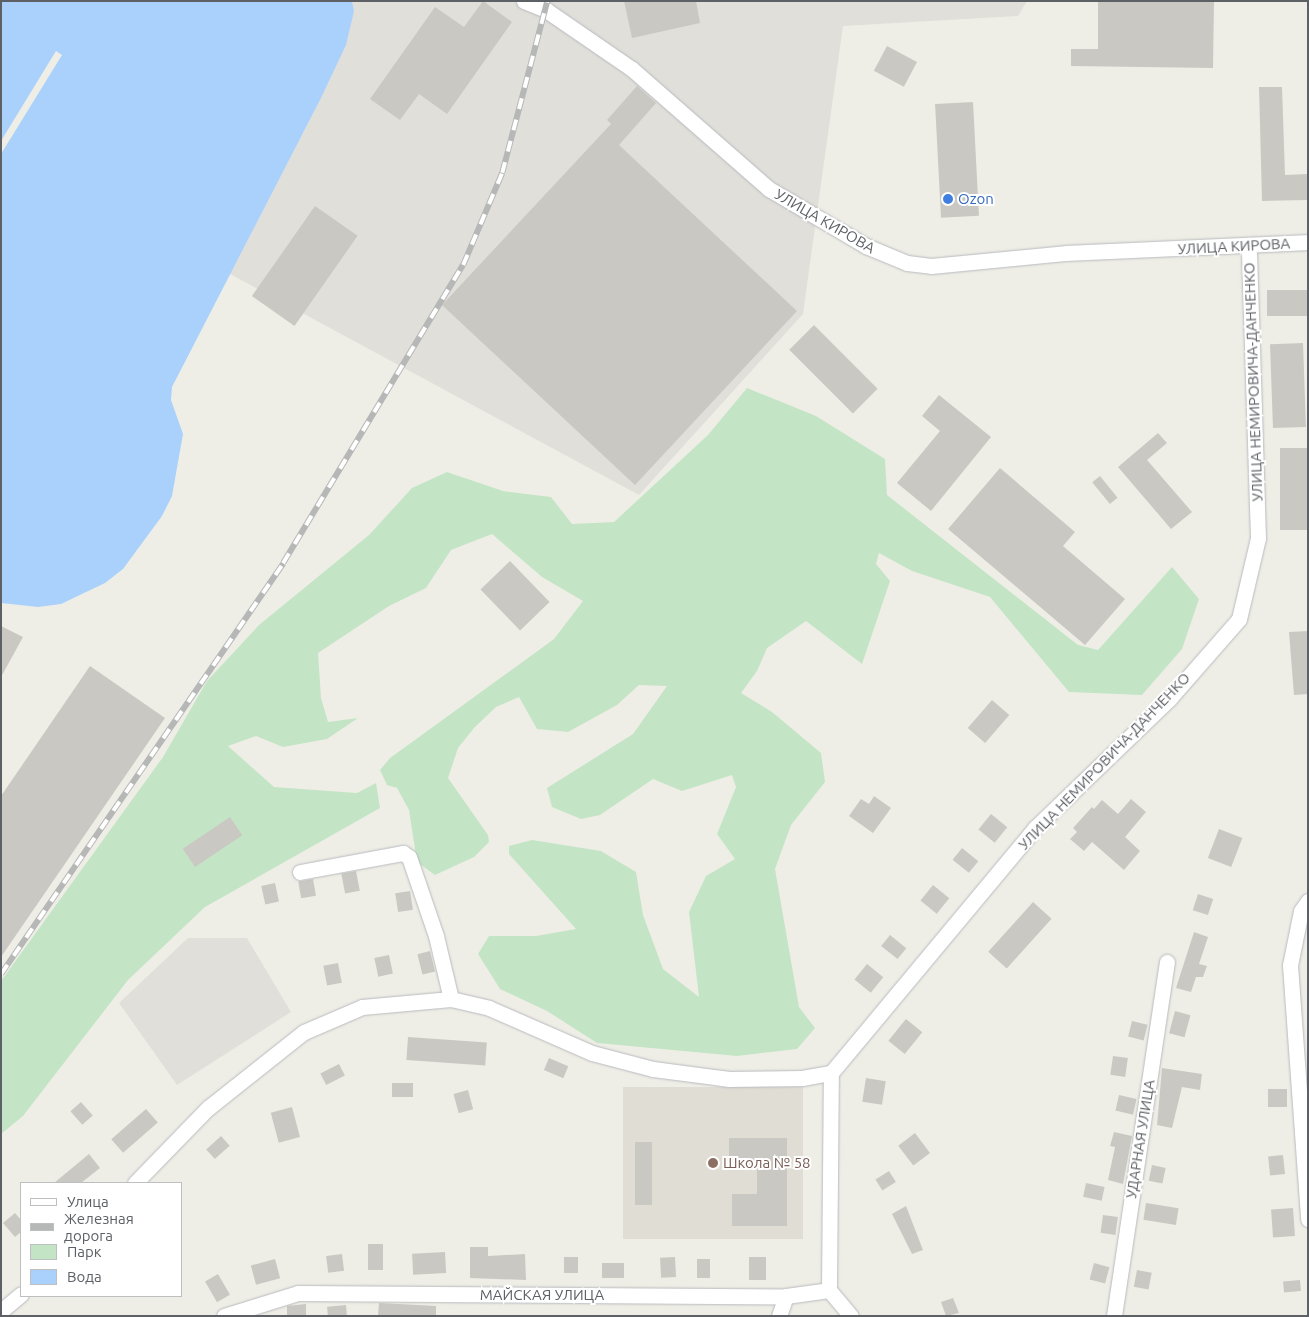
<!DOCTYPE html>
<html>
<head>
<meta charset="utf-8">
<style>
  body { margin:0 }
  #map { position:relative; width:1309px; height:1317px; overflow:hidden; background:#efeee6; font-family:Ubuntu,sans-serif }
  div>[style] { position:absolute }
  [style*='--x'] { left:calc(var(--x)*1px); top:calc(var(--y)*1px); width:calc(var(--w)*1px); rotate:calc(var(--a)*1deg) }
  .industrial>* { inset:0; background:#e1dfda }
  .education>* { inset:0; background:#dfddd4; transform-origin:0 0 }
  .green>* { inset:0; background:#c3e5c6 }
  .water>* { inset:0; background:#a9d1fb }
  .pier>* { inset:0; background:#efeee6 }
  .building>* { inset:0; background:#cac8c2; transform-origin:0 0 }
  .roads { filter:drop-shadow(0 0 1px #b8babf) drop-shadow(0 0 1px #b8babf) }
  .street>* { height:15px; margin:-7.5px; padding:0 7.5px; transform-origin:7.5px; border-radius:7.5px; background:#fff }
  .rail>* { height:5.5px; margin-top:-2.75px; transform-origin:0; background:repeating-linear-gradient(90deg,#fff 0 11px,#b6b7b7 0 22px); box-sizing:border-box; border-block:1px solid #b6b7b7 }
  .dots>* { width:14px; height:14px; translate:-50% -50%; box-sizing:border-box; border:2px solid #fff; border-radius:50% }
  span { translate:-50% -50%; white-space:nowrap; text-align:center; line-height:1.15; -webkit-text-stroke:4px #fff; paint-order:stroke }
  .shop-label { font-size:15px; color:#366cbe }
  .left { translate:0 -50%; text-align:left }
  .street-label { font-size:15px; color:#5d6065 }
  .education-label { font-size:15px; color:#785e54 }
  .frame { position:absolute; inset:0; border:2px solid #5d6065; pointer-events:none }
  .legend { position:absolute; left:20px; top:1182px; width:162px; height:115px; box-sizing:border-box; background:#fff; border:1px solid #bebfc1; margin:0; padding:6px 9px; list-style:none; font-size:15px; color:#5d6065 }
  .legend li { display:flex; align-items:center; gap:10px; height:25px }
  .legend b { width:25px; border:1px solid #bebfc1 }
</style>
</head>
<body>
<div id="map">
  <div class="industrial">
    <div style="clip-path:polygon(352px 1px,1027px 1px,1018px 16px,843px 26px,803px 314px,639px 495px,230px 274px,320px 100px,354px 11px)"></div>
    <div style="clip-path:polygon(188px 938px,247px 938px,291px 1012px,177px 1085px,119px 1003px)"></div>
  </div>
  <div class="education">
    <div style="left:623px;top:1087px;width:180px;height:152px"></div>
  </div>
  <div class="green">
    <div style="clip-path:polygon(747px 388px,816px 416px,885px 459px,887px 495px,1078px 645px,1098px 650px,1172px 567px,1199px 599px,1182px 649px,1142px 695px,1069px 692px,990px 597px,912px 571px,879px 553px,876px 564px,890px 581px,862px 664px,806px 621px,767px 648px,757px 671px,741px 693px,772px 712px,821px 753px,825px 782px,791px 825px,775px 869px,799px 1007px,815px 1028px,797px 1049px,737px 1056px,597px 1043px,547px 1011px,500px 989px,478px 954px,489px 936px,536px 936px,576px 929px,509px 854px,509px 846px,532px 840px,601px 851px,636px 872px,643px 915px,663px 969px,699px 997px,689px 912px,706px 876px,735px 859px,717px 834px,736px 787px,732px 775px,682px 791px,653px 779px,600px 815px,581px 819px,552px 807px,547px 788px,633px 734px,667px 686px,639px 685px,617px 705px,568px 732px,537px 729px,519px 697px,496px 707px,474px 728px,458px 748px,448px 778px,488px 835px,489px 842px,474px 857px,435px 875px,417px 862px,409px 810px,397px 788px,387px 785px,380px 770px,390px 758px,554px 639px,583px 601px,542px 577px,492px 534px,451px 550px,426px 588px,389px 606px,318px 653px,321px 698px,328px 722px,358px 718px,327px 739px,283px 747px,256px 736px,228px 746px,274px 787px,357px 793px,376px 783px,380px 808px,205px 907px,128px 980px,23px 1116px,1px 1134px,1px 981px,163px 757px,207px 681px,259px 625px,369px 535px,412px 488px,447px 472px,503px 491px,551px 497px,572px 524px,614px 522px,708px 435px)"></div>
  </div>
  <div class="water">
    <div style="clip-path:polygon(1px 1px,352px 1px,354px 11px,346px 45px,320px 100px,172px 387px,171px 400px,183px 434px,172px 496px,162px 516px,123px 569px,105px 583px,61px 604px,38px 607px,1px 603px)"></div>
  </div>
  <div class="pier">
    <div style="clip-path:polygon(56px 51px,62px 55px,1px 154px,1px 141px)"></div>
  </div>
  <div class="building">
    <div style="clip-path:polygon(483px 1px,512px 22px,447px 114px,419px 94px,400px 120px,370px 99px,435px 7px,464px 27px)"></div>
    <div style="clip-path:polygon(624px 1px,696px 1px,700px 23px,632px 38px)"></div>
    <div style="clip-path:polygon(1098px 1px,1214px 1px,1213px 68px,1071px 66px,1071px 49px,1098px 49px)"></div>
    <div style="left:887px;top:46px;width:34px;height:28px;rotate:28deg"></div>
    <div style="clip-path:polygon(637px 86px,656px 103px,619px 145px,797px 311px,635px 485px,442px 305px,611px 124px,607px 120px)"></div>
    <div style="clip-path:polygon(1259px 87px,1282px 87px,1285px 175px,1308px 174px,1308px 200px,1262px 201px)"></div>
    <div style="left:973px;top:102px;width:114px;height:38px;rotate:87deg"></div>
    <div style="left:315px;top:206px;width:52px;height:110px;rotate:35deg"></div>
    <div style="left:1308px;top:290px;width:26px;height:41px;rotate:90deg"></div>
    <div style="left:814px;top:325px;width:90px;height:35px;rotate:45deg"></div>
    <div style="left:1303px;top:343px;width:84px;height:33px;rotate:88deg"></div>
    <div style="clip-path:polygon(939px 395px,991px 437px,931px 511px,897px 483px,940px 431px,922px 416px)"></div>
    <div style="clip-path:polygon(1158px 433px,1167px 443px,1147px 460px,1192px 512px,1171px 529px,1118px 467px)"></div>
    <div style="left:1308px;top:448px;width:82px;height:28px;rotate:90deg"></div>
    <div style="clip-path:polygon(1000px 468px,1075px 532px,1063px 546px,1125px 599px,1085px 645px,948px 529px)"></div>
    <div style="left:1100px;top:476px;width:28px;height:10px;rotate:51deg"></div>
    <div style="left:510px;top:561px;width:57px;height:41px;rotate:46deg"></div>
    <div style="clip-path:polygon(1px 626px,23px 637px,1px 677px)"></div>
    <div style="clip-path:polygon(1308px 631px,1308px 694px,1294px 695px,1289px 632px)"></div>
    <div style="clip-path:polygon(90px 666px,165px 718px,1px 957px,1px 796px)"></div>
    <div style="left:992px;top:700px;width:23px;height:37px;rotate:41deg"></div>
    <div style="clip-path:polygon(874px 796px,891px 808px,873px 833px,849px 816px,861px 799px,869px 804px)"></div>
    <div style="clip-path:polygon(1131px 799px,1146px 812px,1125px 837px,1140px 851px,1124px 870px,1092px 842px,1084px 851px,1070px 839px,1077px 832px,1073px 828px,1092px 807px,1094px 809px,1102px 800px,1118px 814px)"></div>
    <div style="left:991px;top:814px;width:21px;height:20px;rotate:39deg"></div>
    <div style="left:230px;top:817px;width:22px;height:57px;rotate:56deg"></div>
    <div style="left:1219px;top:829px;width:25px;height:31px;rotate:21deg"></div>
    <div style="left:962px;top:848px;width:21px;height:15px;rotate:39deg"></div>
    <div style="left:356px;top:871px;width:20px;height:15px;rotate:79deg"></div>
    <div style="left:313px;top:879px;width:17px;height:15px;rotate:80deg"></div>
    <div style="left:275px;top:883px;width:19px;height:14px;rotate:78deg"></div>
    <div style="left:933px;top:885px;width:21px;height:20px;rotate:39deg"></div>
    <div style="left:410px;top:891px;width:19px;height:15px;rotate:81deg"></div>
    <div style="left:1198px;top:894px;width:16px;height:17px;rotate:18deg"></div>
    <div style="left:1033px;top:902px;width:25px;height:67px;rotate:42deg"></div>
    <div style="clip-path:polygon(1194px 932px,1208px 937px,1199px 964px,1207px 966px,1203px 977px,1196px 977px,1191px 992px,1176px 988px)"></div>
    <div style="left:890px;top:935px;width:21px;height:14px;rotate:39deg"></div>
    <div style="left:430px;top:951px;width:21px;height:13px;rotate:76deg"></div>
    <div style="left:389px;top:955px;width:19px;height:15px;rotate:78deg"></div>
    <div style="left:338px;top:963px;width:20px;height:15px;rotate:79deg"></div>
    <div style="left:867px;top:964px;width:21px;height:20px;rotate:39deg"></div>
    <div style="left:1175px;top:1011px;width:16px;height:23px;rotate:15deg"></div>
    <div style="left:906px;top:1019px;width:21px;height:28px;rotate:39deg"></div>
    <div style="left:1132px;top:1021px;width:16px;height:16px;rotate:14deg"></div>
    <div style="left:408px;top:1037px;width:79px;height:23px;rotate:4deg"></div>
    <div style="left:1113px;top:1056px;width:15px;height:19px;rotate:8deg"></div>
    <div style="left:549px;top:1058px;width:21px;height:13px;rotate:23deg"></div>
    <div style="left:339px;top:1064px;width:13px;height:21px;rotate:63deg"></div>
    <div style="clip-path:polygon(1162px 1068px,1202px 1074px,1200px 1090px,1182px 1087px,1172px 1128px,1157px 1125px)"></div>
    <div style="left:866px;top:1078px;width:20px;height:24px;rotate:9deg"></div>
    <div style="left:392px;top:1083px;width:21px;height:14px"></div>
    <div style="left:1268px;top:1089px;width:19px;height:18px"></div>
    <div style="left:468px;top:1090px;width:20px;height:15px;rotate:75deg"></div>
    <div style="left:1119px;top:1095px;width:18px;height:16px;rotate:13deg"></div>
    <div style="left:81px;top:1102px;width:18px;height:14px;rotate:49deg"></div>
    <div style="left:292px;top:1107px;width:31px;height:22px;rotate:75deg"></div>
    <div style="left:146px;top:1109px;width:18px;height:46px;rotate:49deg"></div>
    <div style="clip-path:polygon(1114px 1132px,1132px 1136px,1123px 1184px,1108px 1180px,1115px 1147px,1110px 1146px)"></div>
    <div style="left:915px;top:1133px;width:25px;height:21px;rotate:53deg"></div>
    <div style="left:221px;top:1136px;width:13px;height:20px;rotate:48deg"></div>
    <div style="clip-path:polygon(729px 1138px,787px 1138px,787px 1226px,732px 1226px,732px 1194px,757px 1194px,757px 1166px,729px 1166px)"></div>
    <div style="left:635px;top:1142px;width:17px;height:63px"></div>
    <div style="clip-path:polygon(89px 1154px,100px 1168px,81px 1183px,54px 1183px)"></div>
    <div style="left:1283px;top:1155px;width:19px;height:15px;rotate:84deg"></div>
    <div style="left:1152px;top:1165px;width:14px;height:16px;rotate:12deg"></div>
    <div style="left:889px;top:1171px;width:13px;height:16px;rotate:58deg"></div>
    <div style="left:1086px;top:1183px;width:19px;height:14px;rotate:12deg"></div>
    <div style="left:1146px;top:1203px;width:33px;height:17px;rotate:9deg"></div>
    <div style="clip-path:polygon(906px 1206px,923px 1250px,912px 1254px,892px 1214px)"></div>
    <div style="left:1293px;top:1208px;width:28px;height:22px;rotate:86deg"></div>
    <div style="clip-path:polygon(15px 1213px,21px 1220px,21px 1232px,15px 1237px,3px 1223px)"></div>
    <div style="left:1103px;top:1215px;width:15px;height:18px;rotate:8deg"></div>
    <div style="left:368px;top:1244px;width:15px;height:26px"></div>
    <div style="clip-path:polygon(470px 1247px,488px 1247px,488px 1256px,525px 1254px,526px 1280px,470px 1278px)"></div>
    <div style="left:445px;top:1252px;width:21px;height:33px;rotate:87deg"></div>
    <div style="left:342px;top:1254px;width:17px;height:16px;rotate:83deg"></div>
    <div style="left:564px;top:1257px;width:14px;height:16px"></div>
    <div style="left:675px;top:1257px;width:20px;height:15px;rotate:87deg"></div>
    <div style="left:749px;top:1257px;width:17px;height:23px"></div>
    <div style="left:275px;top:1259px;width:20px;height:25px;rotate:75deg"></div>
    <div style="left:697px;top:1259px;width:13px;height:19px"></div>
    <div style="left:602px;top:1263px;width:22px;height:15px"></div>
    <div style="left:1094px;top:1263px;width:16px;height:17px;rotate:15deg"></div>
    <div style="left:1137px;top:1270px;width:15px;height:17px;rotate:11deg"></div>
    <div style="left:218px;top:1274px;width:24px;height:15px;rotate:60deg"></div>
    <div style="left:1300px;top:1280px;width:11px;height:17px;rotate:85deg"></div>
    <div style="clip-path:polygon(953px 1298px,959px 1313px,946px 1316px,941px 1302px)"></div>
    <div style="clip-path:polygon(379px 1303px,436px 1306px,436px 1316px,378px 1316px)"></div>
    <div style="clip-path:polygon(306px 1304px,306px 1316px,287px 1316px,287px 1306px)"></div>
    <div style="left:346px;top:1305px;width:11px;height:19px;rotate:85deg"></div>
  </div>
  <div class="roads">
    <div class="street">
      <div style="--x:524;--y:1;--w:24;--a:22"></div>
      <div style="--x:546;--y:10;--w:104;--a:34.5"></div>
      <div style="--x:632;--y:69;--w:182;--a:41.2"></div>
      <div style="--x:769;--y:189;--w:113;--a:30.4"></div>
      <div style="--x:866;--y:246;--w:44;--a:22.5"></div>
      <div style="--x:907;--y:263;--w:24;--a:7"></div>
      <div style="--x:931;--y:266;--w:137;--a:-5.5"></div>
      <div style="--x:1067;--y:253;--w:241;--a:-2.6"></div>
      <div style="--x:300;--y:872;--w:105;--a:-10.5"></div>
      <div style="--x:403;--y:853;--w:7;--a:34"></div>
      <div style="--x:409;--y:857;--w:83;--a:71.1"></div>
      <div style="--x:436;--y:936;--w:65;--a:76.6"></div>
      <div style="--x:1308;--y:901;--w:12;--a:125"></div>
      <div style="--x:1301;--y:911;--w:55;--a:101.5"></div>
      <div style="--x:1290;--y:965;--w:255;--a:85.9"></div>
      <div style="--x:135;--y:1183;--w:105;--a:-45.8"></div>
      <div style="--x:208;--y:1108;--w:122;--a:-38.4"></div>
      <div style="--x:304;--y:1032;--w:63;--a:-23.3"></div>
      <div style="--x:362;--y:1007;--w:89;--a:-5.1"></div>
      <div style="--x:451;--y:999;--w:39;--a:13"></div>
      <div style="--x:489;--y:1008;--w:112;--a:23.6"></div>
      <div style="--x:592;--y:1053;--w:63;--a:14.7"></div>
      <div style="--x:653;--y:1069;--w:77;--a:7.5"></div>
      <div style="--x:729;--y:1079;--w:73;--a:-0.8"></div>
      <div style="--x:802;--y:1078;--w:29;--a:-10"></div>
      <div style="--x:829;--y:1290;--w:217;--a:-89.5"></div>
      <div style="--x:831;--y:1073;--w:319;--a:-50.2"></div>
      <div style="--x:1035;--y:828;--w:186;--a:-43.9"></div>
      <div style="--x:1169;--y:699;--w:106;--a:-48.8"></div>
      <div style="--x:1239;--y:619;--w:83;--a:-76.8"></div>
      <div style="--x:1258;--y:538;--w:293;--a:-91.8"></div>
      <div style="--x:1;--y:1311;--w:26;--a:-40"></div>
      <div style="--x:224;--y:1316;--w:77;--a:-17.3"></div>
      <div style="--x:298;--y:1293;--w:488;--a:0.4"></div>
      <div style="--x:786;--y:1296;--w:43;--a:-7.9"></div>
      <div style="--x:829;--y:1290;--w:34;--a:50"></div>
      <div style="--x:779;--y:1316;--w:21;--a:-71"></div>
      <div style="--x:1114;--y:1316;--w:358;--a:-81.5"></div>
    </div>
  </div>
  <div class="rail">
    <div style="--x:1;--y:974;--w:498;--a:-55.5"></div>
    <div style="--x:283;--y:563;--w:348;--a:-58.9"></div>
    <div style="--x:463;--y:265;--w:100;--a:-67"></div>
    <div style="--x:502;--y:173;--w:178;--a:-75.3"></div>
  </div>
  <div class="dots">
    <div style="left:948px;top:199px;background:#3f7fe0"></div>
    <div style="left:713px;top:1163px;background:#8d6e63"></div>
  </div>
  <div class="shop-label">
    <span class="left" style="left:958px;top:199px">Ozon</span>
  </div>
  <div class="street-label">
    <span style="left:825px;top:221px;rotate:30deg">УЛИЦА КИРОВА</span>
    <span style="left:1234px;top:246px;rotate:-3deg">УЛИЦА КИРОВА</span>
    <span style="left:1253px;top:382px;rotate:-92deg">УЛИЦА НЕМИРОВИЧА-ДАНЧЕНКО</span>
    <span style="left:1104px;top:761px;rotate:-46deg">УЛИЦА НЕМИРОВИЧА-ДАНЧЕНКО</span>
    <span style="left:1140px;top:1139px;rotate:-81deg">УДАРНАЯ УЛИЦА</span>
    <span style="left:542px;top:1295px">МАЙСКАЯ УЛИЦА</span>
  </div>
  <div class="education-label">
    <span class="left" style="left:723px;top:1163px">Школа № 58</span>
  </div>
  <div class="frame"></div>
  <ul class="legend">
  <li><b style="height:6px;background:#fff"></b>Улица</li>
  <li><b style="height:6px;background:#b6b7b7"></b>Железная дорога</li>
  <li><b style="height:14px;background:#c3e5c6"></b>Парк</li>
  <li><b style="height:14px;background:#a9d1fb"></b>Вода</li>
  </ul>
</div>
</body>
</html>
